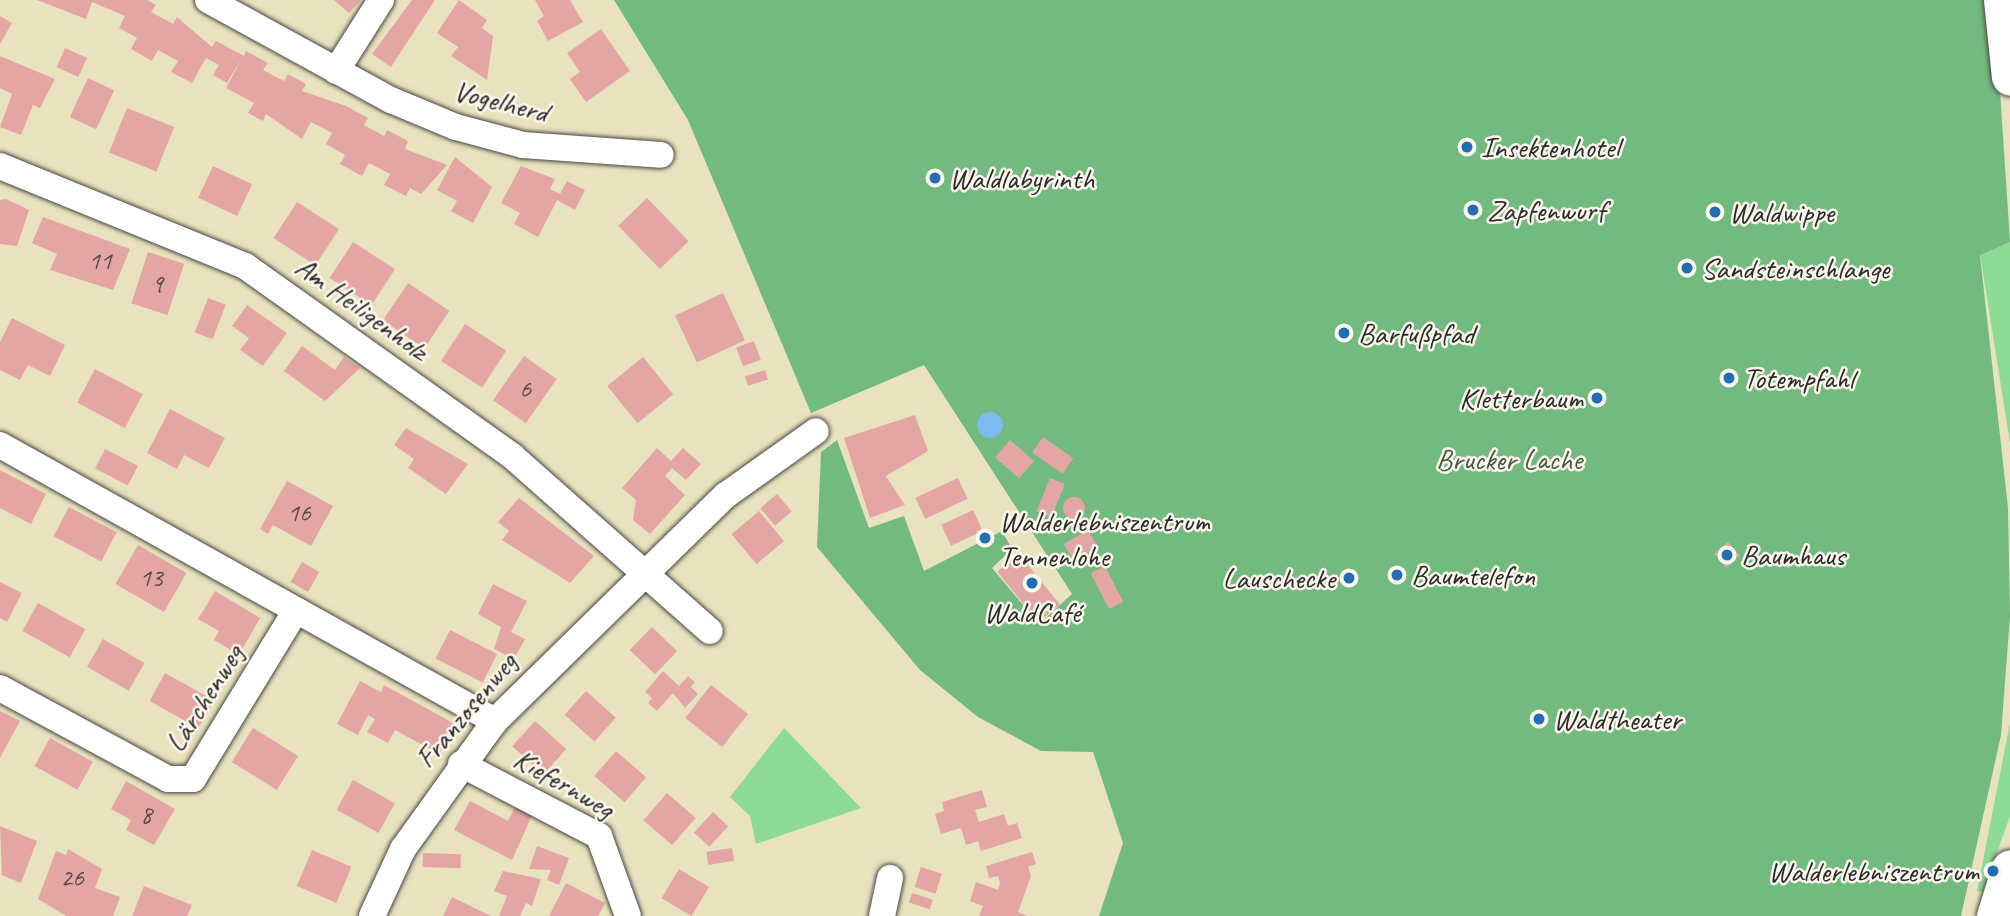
<!DOCTYPE html>
<html>
<head>
<meta charset="utf-8">
<style>
  body { margin:0 }
  #map { position:relative; width:2010px; height:916px; overflow:hidden; background:#e9e2bf; font-family:Caveat,sans-serif }
  div>[style] { position:absolute }
  [style*='--x'] { left:calc(var(--x)*1px); top:calc(var(--y)*1px); width:calc(var(--w)*1px); rotate:calc(var(--a)*1deg) }
  .green>* { inset:0; background:#8eda97 }
  .forest>* { inset:0; background:#72ba80 }
  .water>* { inset:0; background:#7dbbf0 }
  .round { border-radius:50% }
  .building>* { inset:0; background:#e4a6a5; transform-origin:0 0 }
  .roads { filter:drop-shadow(0 0 2px #484641) drop-shadow(0 0 2px #484641) }
  .street>* { height:26px; margin:-13px; padding:0 13px; transform-origin:13px; border-radius:13px; background:#fff }
  .secondary>* { height:37px; margin:-18.5px; padding:0 18.5px; transform-origin:18.5px; border-radius:18.5px; background:#fff }
  .dots>* { width:19px; height:19px; translate:-50% -50%; box-sizing:border-box; border:4px solid #fbf7ec; border-radius:50% }
  span { translate:-50% -50%; white-space:nowrap; text-align:center; line-height:1.15; -webkit-text-stroke:5px #fbf7ec; paint-order:stroke }
  .number-label { font-size:26px; color:#594a4a }
  .number-label span { -webkit-text-stroke-width:0 }
  .street-label { font-size:30px; color:#2b2b2b }
  .poi-label { font-size:30px; color:#2b2b2b }
  .left { translate:0 -50%; text-align:left }
  .right { translate:-100% -50%; text-align:right }
  .park-label { font-size:30px; color:#445746 }
</style>
</head>
<body>
<div id="map">
  <div class="green">
    <div style="clip-path:polygon(2010px 242px,2010px 443px,1980px 254px)"></div>
    <div style="clip-path:polygon(2010px 723px,2010px 816px,1983px 892px,1977px 891px)"></div>
    <div style="clip-path:polygon(784px 728px,861px 808px,756px 844px,750px 816px,730px 797px)"></div>
  </div>
  <div class="forest">
    <div style="clip-path:polygon(614px 0,1994px 0,2010px 242px,1980px 255px,2008px 508px,2010px 616px,2001px 735px,1961px 916px,1099px 916px,1123px 843px,1093px 752px,1041px 751px,978px 717px,920px 670px,817px 547px,821px 452px,837px 440px,869px 528px,904px 516px,924px 571px,1002px 531px,1012px 549px,992px 568px,1039px 624px,1072px 594px,924px 365px,811px 413px,688px 120px)"></div>
  </div>
  <div class="water">
    <div class="round" style="left:977px;top:412px;width:26px;height:26px"></div>
  </div>
  <div class="building">
    <div style="clip-path:polygon(37px 0,147px 0,156px 5px,151px 12px,173px 24px,177px 17px,212px 47px,216px 41px,244px 56px,246px 51px,268px 63px,263px 70px,284px 81px,288px 74px,306px 84px,302px 91px,346px 106px,368px 118px,364px 125px,384px 136px,387px 130px,408px 141px,405px 149px,447px 165px,421px 194px,410px 188px,406px 196px,384px 185px,390px 174px,369px 163px,362px 176px,340px 164px,345px 155px,326px 144px,332px 133px,311px 122px,302px 139px,266px 114px,263px 121px,248px 113px,254px 103px,226px 88px,242px 58px,227px 83px,213px 75px,219px 65px,206px 58px,192px 83px,171px 72px,178px 61px,158px 50px,152px 61px,131px 49px,137px 38px,119px 28px,125px 16px,92px 2px,86px 19px)"></div>
    <div style="clip-path:polygon(334px 0,361px 0,349px 13px)"></div>
    <div style="clip-path:polygon(412px 0,435px 0,391px 67px,372px 54px)"></div>
    <div style="clip-path:polygon(459px 0,487px 20px,482px 28px,493px 36px,487px 80px,451px 56px,458px 47px,437px 33px)"></div>
    <div style="clip-path:polygon(535px 0,570px 0,583px 22px,548px 41px,537px 21px,544px 16px)"></div>
    <div style="clip-path:polygon(0 16px,12px 23px,0 44px)"></div>
    <div style="clip-path:polygon(601px 29px,630px 71px,586px 102px,570px 79px,580px 72px,567px 53px)"></div>
    <div style="left:65px;top:48px;width:24px;height:21px;rotate:24deg"></div>
    <div style="clip-path:polygon(0 56px,55px 79px,40px 108px,33px 105px,21px 135px,0 127px,12px 94px,0 88px)"></div>
    <div style="left:88px;top:78px;width:29px;height:43px;rotate:25deg"></div>
    <div style="left:127px;top:108px;width:51px;height:48px;rotate:22deg"></div>
    <div style="clip-path:polygon(455px 157px,492px 187px,473px 223px,451px 211px,457px 201px,437px 190px)"></div>
    <div style="left:213px;top:166px;width:43px;height:35px;rotate:25deg"></div>
    <div style="clip-path:polygon(521px 166px,555px 179px,550px 189px,560px 194px,567px 181px,585px 190px,575px 210px,557px 200px,538px 237px,514px 224px,520px 213px,501px 203px)"></div>
    <div style="left:647px;top:198px;width:60px;height:40px;rotate:46deg"></div>
    <div style="clip-path:polygon(6px 199px,29px 210px,17px 246px,0 244px,0 200px)"></div>
    <div style="left:297px;top:202px;width:50px;height:43px;rotate:33deg"></div>
    <div style="clip-path:polygon(43px 217px,130px 249px,113px 290px,50px 270px,57px 254px,32px 243px)"></div>
    <div style="left:353px;top:242px;width:50px;height:43px;rotate:33deg"></div>
    <div style="left:148px;top:252px;width:38px;height:54px;rotate:18deg"></div>
    <div style="left:408px;top:283px;width:50px;height:45px;rotate:34deg"></div>
    <div style="left:723px;top:293px;width:52px;height:53px;rotate:65deg"></div>
    <div style="left:208px;top:298px;width:19px;height:37px;rotate:21deg"></div>
    <div style="clip-path:polygon(247px 305px,287px 333px,263px 366px,240px 350px,249px 338px,232px 326px)"></div>
    <div style="clip-path:polygon(12px 318px,65px 345px,50px 376px,28px 365px,20px 380px,0 370px,0 342px)"></div>
    <div style="left:465px;top:324px;width:49px;height:44px;rotate:33deg"></div>
    <div style="left:754px;top:341px;width:20px;height:19px;rotate:70deg"></div>
    <div style="clip-path:polygon(302px 346px,335px 370px,344px 357px,360px 368px,325px 401px,284px 371px)"></div>
    <div style="left:524px;top:356px;width:40px;height:54px;rotate:35deg"></div>
    <div style="left:643px;top:357px;width:48px;height:46px;rotate:51deg"></div>
    <div style="left:95px;top:369px;width:54px;height:38px;rotate:28deg"></div>
    <div style="left:765px;top:370px;width:10px;height:21px;rotate:73deg"></div>
    <div style="clip-path:polygon(170px 409px,225px 438px,209px 468px,184px 455px,177px 469px,147px 453px)"></div>
    <div style="clip-path:polygon(915px 415px,928px 451px,886px 476px,905px 505px,870px 518px,844px 438px)"></div>
    <div style="clip-path:polygon(406px 428px,468px 464px,446px 494px,408px 468px,414px 459px,394px 445px)"></div>
    <div style="left:1043px;top:437px;width:37px;height:19px;rotate:35deg"></div>
    <div style="left:1010px;top:440px;width:32px;height:23px;rotate:41deg"></div>
    <div style="clip-path:polygon(657px 448px,671px 461px,683px 448px,701px 464px,686px 480px,672px 468px,665px 476px,685px 495px,650px 534px,633px 520px,636px 500px,622px 488px)"></div>
    <div style="left:105px;top:449px;width:37px;height:22px;rotate:27deg"></div>
    <div style="clip-path:polygon(0 470px,46px 494px,31px 524px,0 508px)"></div>
    <div style="left:958px;top:478px;width:23px;height:47px;rotate:65deg"></div>
    <div style="left:1050px;top:478px;width:16px;height:36px;rotate:22deg"></div>
    <div style="clip-path:polygon(287px 481px,333px 506px,311px 546px,273px 525px,268px 534px,260px 529px)"></div>
    <div style="left:777px;top:494px;width:23px;height:22px;rotate:50deg"></div>
    <div class="round" style="left:1063px;top:497px;width:22px;height:22px"></div>
    <div style="clip-path:polygon(519px 498px,594px 556px,570px 583px,502px 540px,509px 531px,498px 522px)"></div>
    <div style="left:69px;top:507px;width:54px;height:33px;rotate:28deg"></div>
    <div style="left:973px;top:510px;width:23px;height:35px;rotate:65deg"></div>
    <div style="left:759px;top:511px;width:39px;height:36px;rotate:50deg"></div>
    <div style="left:1088px;top:530px;width:20px;height:28px;rotate:60deg"></div>
    <div style="left:1728px;top:542px;width:18px;height:18px;rotate:49deg"></div>
    <div style="left:138px;top:545px;width:56px;height:45px;rotate:30deg"></div>
    <div style="left:1019px;top:554px;width:65px;height:28px;rotate:51deg"></div>
    <div style="left:302px;top:562px;width:20px;height:23px;rotate:30deg"></div>
    <div style="left:1105px;top:566px;width:40px;height:16px;rotate:63deg"></div>
    <div style="clip-path:polygon(0 582px,22px 593px,7px 622px,0 618px)"></div>
    <div style="clip-path:polygon(493px 584px,527px 601px,511px 632px,525px 639px,514px 659px,494px 649px,501px 627px,478px 614px)"></div>
    <div style="clip-path:polygon(215px 591px,260px 618px,239px 655px,214px 640px,219px 631px,198px 619px)"></div>
    <div style="left:38px;top:603px;width:54px;height:32px;rotate:29deg"></div>
    <div style="left:652px;top:627px;width:35px;height:32px;rotate:44deg"></div>
    <div style="left:450px;top:630px;width:53px;height:32px;rotate:27deg"></div>
    <div style="left:103px;top:639px;width:48px;height:32px;rotate:30deg"></div>
    <div style="clip-path:polygon(663px 671px,679px 686px,688px 676px,695px 682px,691px 687px,698px 694px,685px 708px,673px 693px,657px 711px,648px 703px,652px 698px,645px 692px)"></div>
    <div style="left:165px;top:673px;width:56px;height:32px;rotate:29deg"></div>
    <div style="clip-path:polygon(360px 681px,381px 692px,384px 685px,455px 724px,439px 754px,395px 730px,388px 743px,367px 732px,375px 719px,368px 715px,358px 735px,337px 724px)"></div>
    <div style="left:711px;top:685px;width:47px;height:42px;rotate:38deg"></div>
    <div style="left:586px;top:691px;width:40px;height:32px;rotate:42deg"></div>
    <div style="clip-path:polygon(0 711px,20px 721px,0 758px)"></div>
    <div style="left:535px;top:721px;width:42px;height:34px;rotate:42deg"></div>
    <div style="left:253px;top:728px;width:53px;height:40px;rotate:32deg"></div>
    <div style="left:50px;top:738px;width:49px;height:32px;rotate:29deg"></div>
    <div style="left:616px;top:751px;width:40px;height:33px;rotate:41deg"></div>
    <div style="left:353px;top:780px;width:48px;height:34px;rotate:29deg"></div>
    <div style="clip-path:polygon(126px 781px,175px 809px,154px 845px,126px 830px,131px 820px,111px 809px)"></div>
    <div style="clip-path:polygon(982px 790px,987px 807px,975px 810px,979px 822px,1004px 814px,1008px 826px,1017px 823px,1022px 838px,981px 851px,978px 841px,966px 845px,961px 828px,941px 834px,935px 814px,944px 811px,942px 802px)"></div>
    <div style="left:667px;top:793px;width:38px;height:36px;rotate:41deg"></div>
    <div style="clip-path:polygon(470px 801px,508px 821px,517px 803px,534px 811px,512px 860px,454px 830px)"></div>
    <div style="left:713px;top:812px;width:21px;height:28px;rotate:43deg"></div>
    <div style="clip-path:polygon(0 826px,37px 841px,21px 883px,2px 875px)"></div>
    <div style="clip-path:polygon(537px 846px,569px 858px,559px 885px,547px 880px,551px 870px,529px 869px)"></div>
    <div style="left:732px;top:848px;width:13px;height:26px;rotate:81deg"></div>
    <div style="clip-path:polygon(68px 849px,102px 869px,95px 888px,120px 897px,113px 916px,66px 916px,38px 899px,56px 851px,66px 855px)"></div>
    <div style="left:312px;top:850px;width:43px;height:39px;rotate:23deg"></div>
    <div style="clip-path:polygon(1032px 852px,1036px 864px,1028px 867px,1031px 876px,1018px 912px,1027px 916px,979px 916px,983px 906px,970px 901px,976px 882px,998px 890px,1000px 883px,998px 876px,989px 878px,986px 866px)"></div>
    <div style="left:423px;top:853px;width:38px;height:14px;rotate:2deg"></div>
    <div style="left:921px;top:867px;width:22px;height:21px;rotate:18deg"></div>
    <div style="left:679px;top:869px;width:35px;height:34px;rotate:31deg"></div>
    <div style="clip-path:polygon(503px 871px,541px 879px,532px 906px,526px 903px,520px 916px,499px 916px,507px 896px,494px 891px)"></div>
    <div style="clip-path:polygon(566px 883px,605px 903px,598px 916px,549px 916px)"></div>
    <div style="clip-path:polygon(144px 886px,192px 905px,187px 916px,132px 916px)"></div>
    <div style="left:912px;top:893px;width:22px;height:10px;rotate:18deg"></div>
    <div style="clip-path:polygon(452px 897px,491px 916px,443px 916px)"></div>
  </div>
  <div class="roads">
    <div class="street">
      <div style="--x:208;--y:0;--w:209;--a:28.7"></div>
      <div style="--x:391;--y:100;--w:70;--a:22.6"></div>
      <div style="--x:456;--y:127;--w:69;--a:15"></div>
      <div style="--x:523;--y:145;--w:138;--a:4.1"></div>
      <div style="--x:336;--y:71;--w:84;--a:-57.6"></div>
      <div style="--x:0;--y:166;--w:265;--a:22.2"></div>
      <div style="--x:245;--y:266;--w:328;--a:35.4"></div>
      <div style="--x:512;--y:456;--w:264;--a:41.5"></div>
      <div style="--x:0;--y:445;--w:567;--a:29.14"></div>
      <div style="--x:0;--y:688;--w:191;--a:28.4"></div>
      <div style="--x:168;--y:779;--w:25;--a:0"></div>
      <div style="--x:193;--y:779;--w:198;--a:-58.6"></div>
      <div style="--x:461;--y:764;--w:156;--a:27.6"></div>
      <div style="--x:599;--y:836;--w:85;--a:70.1"></div>
      <div style="--x:372;--y:916;--w:74;--a:-65.2"></div>
      <div style="--x:403;--y:849;--w:158;--a:-54.3"></div>
      <div style="--x:495;--y:721;--w:323;--a:-44.4"></div>
      <div style="--x:726;--y:495;--w:110;--a:-35.4"></div>
      <div style="--x:882;--y:916;--w:39;--a:-78"></div>
    </div>
    <div class="secondary">
      <div style="--x:2002;--y:0;--w:77;--a:84.1"></div>
      <div style="--x:1995;--y:916;--w:50;--a:-72.6"></div>
    </div>
  </div>
  <div class="dots">
    <div style="left:1467px;top:147px;background:#1f6fb2"></div>
    <div style="left:935px;top:178px;background:#1f6fb2"></div>
    <div style="left:1473px;top:210px;background:#1f6fb2"></div>
    <div style="left:1715px;top:212px;background:#1f6fb2"></div>
    <div style="left:1687px;top:268px;background:#1f6fb2"></div>
    <div style="left:1344px;top:333px;background:#1f6fb2"></div>
    <div style="left:1729px;top:378px;background:#1f6fb2"></div>
    <div style="left:1597px;top:398px;background:#1f6fb2"></div>
    <div style="left:985px;top:538px;background:#1f6fb2"></div>
    <div style="left:1727px;top:555px;background:#1f6fb2"></div>
    <div style="left:1397px;top:575px;background:#1f6fb2"></div>
    <div style="left:1349px;top:578px;background:#1f6fb2"></div>
    <div style="left:1032px;top:583px;background:#1f6fb2"></div>
    <div style="left:1539px;top:719px;background:#1f6fb2"></div>
    <div style="left:1993px;top:871px;background:#1f6fb2"></div>
  </div>
  <div class="number-label">
    <span style="left:100px;top:261px">11</span>
    <span style="left:157px;top:284px">9</span>
    <span style="left:525px;top:389px">6</span>
    <span style="left:299px;top:513px">16</span>
    <span style="left:151px;top:578px">13</span>
    <span style="left:146px;top:815px">8</span>
    <span style="left:72px;top:878px">26</span>
  </div>
  <div class="street-label">
    <span style="left:501px;top:101px;rotate:14deg">Vogelherd</span>
    <span style="left:362px;top:308px;rotate:36deg">Am Heiligenholz</span>
    <span style="left:204px;top:698px;rotate:-58deg">Lärchenweg</span>
    <span style="left:466px;top:710px;rotate:-50deg">Franzosenweg</span>
    <span style="left:564px;top:783px;rotate:30deg">Kiefernweg</span>
  </div>
  <div class="poi-label">
    <span class="left" style="left:1481px;top:147px">Insektenhotel</span>
    <span class="left" style="left:949px;top:178px">Waldlabyrinth</span>
    <span class="left" style="left:1487px;top:210px">Zapfenwurf</span>
    <span class="left" style="left:1729px;top:212px">Waldwippe</span>
    <span class="left" style="left:1701px;top:268px">Sandsteinschlange</span>
    <span class="left" style="left:1358px;top:333px">Barfußpfad</span>
    <span class="left" style="left:1743px;top:378px">Totempfahl</span>
    <span class="right" style="left:1583px;top:398px">Kletterbaum</span>
    <span class="left" style="left:999px;top:538px">Walderlebniszentrum<br>Tennenlohe</span>
    <span class="left" style="left:1741px;top:555px">Baumhaus</span>
    <span class="left" style="left:1411px;top:575px">Baumtelefon</span>
    <span class="right" style="left:1335px;top:578px">Lauschecke</span>
    <span style="left:1032px;top:612px">WaldCafé</span>
    <span class="left" style="left:1553px;top:719px">Waldtheater</span>
    <span class="right" style="left:1979px;top:871px">Walderlebniszentrum</span>
  </div>
  <div class="park-label">
    <span style="left:1509px;top:459px">Brucker Lache</span>
  </div>
</div>
</body>
</html>
